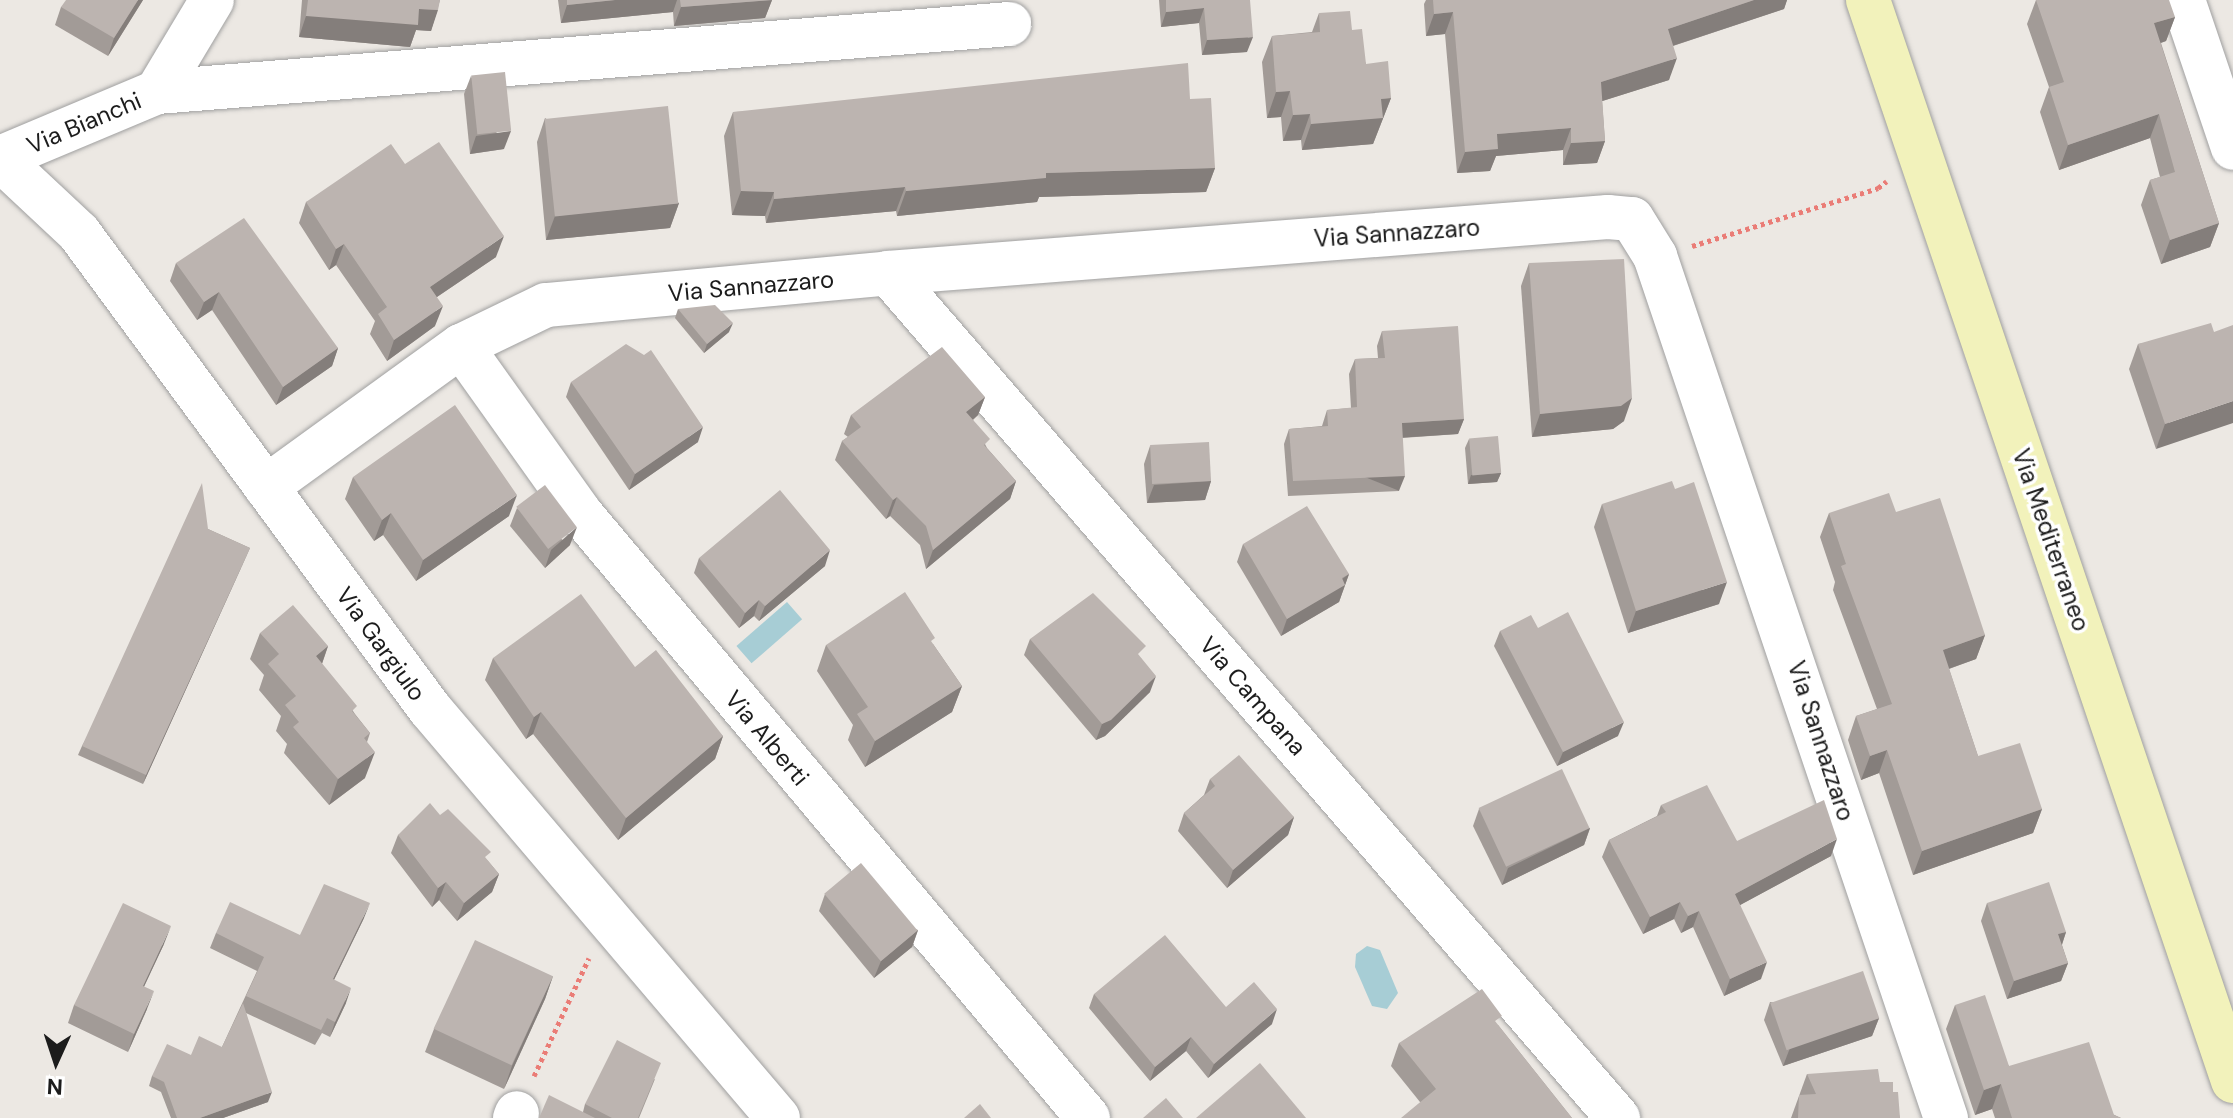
<!DOCTYPE html>
<html>
<head>
<meta charset="utf-8">
<style>
  body { margin:0 }
  #map { position:relative; width:2233px; height:1118px; overflow:hidden; background:#ece8e3; font-family:"DM Sans",sans-serif }
  div>[style] { position:absolute }
  [style*='--x'] { left:calc(var(--x)*1px); top:calc(var(--y)*1px); width:calc(var(--w)*1px); rotate:calc(var(--a)*1deg) }
  .water>* { inset:0; background:#a7cdd5; transform-origin:0 0 }
  .path>* { height:5px; margin-top:-2.5px; transform-origin:0; background:repeating-linear-gradient(90deg,#ea7c76 0 4px,transparent 0 8px) }
  .roads { filter:drop-shadow(0 0 2px #a0a0a0) drop-shadow(0 0 2px #a0a0a0) }
  .street>* { height:44px; margin:-22px; padding:0 22px; transform-origin:22px; border-radius:22px; background:#fff }
  .secondary>* { height:44px; margin:-22px; padding:0 22px; transform-origin:22px; border-radius:22px; background:#f2f2bb }
  .wall>* { inset:0; background:#a29b97 }
  .shaded-wall>* { inset:0; background:#847e7b; transform-origin:0 0 }
  .building>* { inset:0; background:#bcb4b0; transform-origin:0 0 }
  span { translate:-50% -50%; white-space:nowrap; text-align:center; line-height:1.15; -webkit-text-stroke:7px #fff; paint-order:stroke }
  .street-label { font-size:24px; color:#1c1c1c }
  .north { position:absolute; left:16px; top:1022px; width:80px; height:80px; -webkit-text-stroke:6px #fff; paint-order:stroke; rotate:183deg; font-size:22px; font-weight:700; line-height:32px; text-align:center; color:#1c1c1c }
  .north::after { content:''; display:block; margin:auto; width:28px; height:36px; background:#1c1c1c; clip-path:polygon(50% 0,100% 100%,50% 72%,0 100%) }
</style>
</head>
<body>
<div id="map">
  <div class="water">
    <div style="left:787px;top:602px;width:23px;height:67px;rotate:49deg"></div>
    <div style="clip-path:polygon(1367px 946px,1380px 950px,1398px 993px,1387px 1009px,1372px 1006px,1355px 967px,1356px 954px)"></div>
  </div>
  <div class="path">
    <div style="--x:1692;--y:246;--w:195;--a:-17.3"></div>
    <div style="--x:1878;--y:188;--w:11;--a:-38"></div>
    <div style="--x:534;--y:1076;--w:130;--a:-65"></div>
  </div>
  <div class="roads">
    <div class="street">
      <div style="--x:2183;--y:0;--w:156;--a:71.3"></div>
      <div style="--x:157;--y:92;--w:855;--a:-4.56"></div>
      <div style="--x:0;--y:158;--w:170;--a:-22.8"></div>
      <div style="--x:157;--y:92;--w:107;--a:-59.1"></div>
      <div style="--x:0;--y:159;--w:108;--a:43.1"></div>
      <div style="--x:79;--y:233;--w:591;--a:53.6"></div>
      <div style="--x:430;--y:709;--w:537;--a:49.61"></div>
      <div style="--x:888;--y:273;--w:1117;--a:49.18"></div>
      <div style="--x:461;--y:346;--w:205;--a:54.5"></div>
      <div style="--x:580;--y:513;--w:790;--a:49.98"></div>
      <div style="--x:266;--y:487;--w:241;--a:-35.9"></div>
      <div style="--x:461;--y:346;--w:94;--a:-25.8"></div>
      <div style="--x:546;--y:305;--w:343;--a:-5.3"></div>
      <div style="--x:888;--y:273;--w:722;--a:-4.45"></div>
      <div style="--x:1608;--y:217;--w:24;--a:5"></div>
      <div style="--x:1632;--y:219;--w:44;--a:58.1"></div>
      <div style="--x:1655;--y:256;--w:910;--a:71.35"></div>
      <div style="--x:515;--y:1118;--w:5;--a:-68"></div>
    </div>
    <div class="secondary">
      <div style="--x:1868;--y:0;--w:1141;--a:71.34"></div>
    </div>
  </div>
  <div class="wall">
    <div style="clip-path:polygon(143px 0,108px 56px,55px 25px,61px 7px)"></div>
    <div style="clip-path:polygon(302px 0,440px 0,431px 31px,416px 30px,410px 47px,299px 37px)"></div>
    <div style="clip-path:polygon(558px 0,772px 0,765px 18px,674px 26px,673px 12px,561px 23px)"></div>
    <div style="clip-path:polygon(1159px 0,1250px 0,1247px 52px,1202px 55px,1199px 23px,1161px 27px)"></div>
    <div style="clip-path:polygon(1426px 0,1787px 0,1784px 9px,1673px 46px,1669px 80px,1602px 101px,1605px 141px,1597px 163px,1563px 165px,1563px 150px,1496px 156px,1490px 171px,1457px 173px,1445px 34px,1426px 36px,1424px 4px)"></div>
    <div style="clip-path:polygon(2036px 0,2175px 17px,2166px 41px,2161px 43px,2219px 223px,2210px 247px,2161px 264px,2141px 205px,2150px 180px,2160px 177px,2150px 138px,2059px 170px,2040px 112px,2049px 87px,2027px 24px)"></div>
    <div style="clip-path:polygon(1319px 13px,1352px 30px,1366px 64px,1391px 98px,1373px 144px,1302px 150px,1301px 140px,1283px 141px,1281px 117px,1267px 118px,1262px 62px,1272px 36px,1312px 32px)"></div>
    <div style="clip-path:polygon(471px 76px,504px 149px,470px 154px,464px 94px)"></div>
    <div style="clip-path:polygon(1190px 99px,1215px 168px,1206px 192px,1039px 197px,1037px 202px,897px 216px,896px 211px,766px 223px,765px 216px,732px 215px,724px 136px,733px 112px)"></div>
    <div style="clip-path:polygon(545px 118px,679px 203px,670px 228px,546px 240px,537px 142px)"></div>
    <div style="clip-path:polygon(405px 164px,496px 257px,437px 297px,435px 326px,387px 361px,370px 334px,375px 321px,336px 265px,329px 270px,299px 223px,306px 202px)"></div>
    <div style="clip-path:polygon(176px 263px,338px 348px,332px 366px,276px 405px,212px 310px,197px 320px,170px 281px)"></div>
    <div style="clip-path:polygon(1529px 263px,1624px 421px,1613px 429px,1532px 437px,1521px 286px)"></div>
    <div style="clip-path:polygon(678px 309px,729px 332px,704px 353px,675px 318px)"></div>
    <div style="clip-path:polygon(1382px 331px,1464px 419px,1458px 434px,1402px 438px,1399px 491px,1288px 496px,1284px 444px,1289px 429px,1322px 426px,1327px 410px,1351px 408px,1349px 374px,1355px 359px,1378px 358px,1377px 346px)"></div>
    <div style="clip-path:polygon(2214px 332px,2156px 449px,2129px 369px,2138px 344px)"></div>
    <div style="clip-path:polygon(571px 382px,698px 442px,629px 490px,566px 397px)"></div>
    <div style="clip-path:polygon(985px 397px,978px 415px,973px 420px,987px 448px,1016px 481px,1010px 499px,926px 569px,920px 545px,890px 516px,886px 519px,835px 460px,842px 441px,848px 437px,844px 434px,851px 415px)"></div>
    <div style="clip-path:polygon(1469px 439px,1501px 473px,1497px 482px,1468px 484px,1465px 448px)"></div>
    <div style="clip-path:polygon(1150px 446px,1211px 481px,1205px 500px,1147px 503px,1144px 464px)"></div>
    <div style="clip-path:polygon(353px 477px,509px 516px,416px 581px,383px 535px,374px 541px,345px 499px)"></div>
    <div style="clip-path:polygon(1602px 504px,1719px 604px,1628px 633px,1594px 527px)"></div>
    <div style="clip-path:polygon(517px 508px,570px 545px,545px 568px,510px 526px)"></div>
    <div style="clip-path:polygon(1896px 512px,1985px 635px,1976px 659px,1949px 669px,1978px 756px,2042px 809px,2033px 833px,1913px 875px,1879px 773px,1861px 780px,1848px 740px,1856px 716px,1877px 709px,1833px 590px,1835px 582px,1820px 537px,1829px 513px)"></div>
    <div style="clip-path:polygon(208px 529px,250px 548px,143px 784px,78px 755px,82px 746px)"></div>
    <div style="clip-path:polygon(1243px 544px,1349px 574px,1339px 602px,1281px 636px,1237px 562px)"></div>
    <div style="clip-path:polygon(699px 558px,825px 566px,759px 621px,754px 616px,739px 628px,694px 573px)"></div>
    <div style="clip-path:polygon(1538px 628px,1618px 736px,1557px 766px,1494px 646px,1500px 631px)"></div>
    <div style="clip-path:polygon(260px 633px,328px 646px,322px 664px,355px 714px,370px 733px,367px 742px,365px 778px,329px 805px,284px 753px,287px 744px,276px 731px,281px 716px,259px 690px,264px 675px,250px 659px)"></div>
    <div style="clip-path:polygon(1030px 639px,1141px 658px,1150px 692px,1105px 736px,1096px 740px,1024px 655px)"></div>
    <div style="clip-path:polygon(933px 644px,962px 686px,952px 712px,865px 767px,848px 740px,853px 725px,817px 671px,826px 645px)"></div>
    <div style="clip-path:polygon(493px 658px,635px 667px,723px 736px,715px 759px,618px 840px,533px 734px,526px 739px,485px 680px)"></div>
    <div style="clip-path:polygon(1210px 779px,1294px 817px,1288px 835px,1227px 888px,1178px 831px,1184px 813px,1204px 795px)"></div>
    <div style="clip-path:polygon(1661px 805px,1737px 841px,1831px 856px,1740px 905px,1761px 979px,1724px 996px,1693px 927px,1681px 933px,1674px 919px,1643px 934px,1602px 857px,1609px 840px,1657px 816px)"></div>
    <div style="clip-path:polygon(1479px 809px,1590px 828px,1584px 845px,1502px 885px,1473px 826px)"></div>
    <div style="clip-path:polygon(440px 815px,488px 861px,499px 874px,492px 892px,457px 921px,439px 900px,432px 907px,391px 853px,398px 835px)"></div>
    <div style="clip-path:polygon(825px 894px,918px 930px,912px 947px,874px 978px,819px 911px)"></div>
    <div style="clip-path:polygon(1987px 903px,2066px 932px,2062px 945px,2068px 963px,2061px 981px,2007px 999px,1981px 921px)"></div>
    <div style="clip-path:polygon(364px 918px,334px 980px,346px 1003px,330px 1037px,322px 1033px,315px 1045px,246px 1013px,268px 1102px,223px 1118px,171px 1118px,161px 1092px,149px 1086px,152px 1076px,191px 1055px,222px 1047px,257px 971px,210px 948px,216px 933px,300px 935px)"></div>
    <div style="clip-path:polygon(164px 944px,144px 986px,147px 1009px,128px 1052px,68px 1023px,74px 1005px)"></div>
    <div style="clip-path:polygon(553px 976px,545px 999px,504px 1089px,425px 1052px,434px 1029px)"></div>
    <div style="clip-path:polygon(1094px 994px,1226px 1007px,1272px 1024px,1208px 1078px,1186px 1051px,1150px 1081px,1089px 1008px)"></div>
    <div style="clip-path:polygon(1770px 1002px,1879px 1018px,1872px 1036px,1783px 1066px,1764px 1020px)"></div>
    <div style="clip-path:polygon(1955px 1005px,2009px 1066px,2121px 1118px,1995px 1118px,1992px 1109px,1975px 1115px,1946px 1029px)"></div>
    <div style="clip-path:polygon(1498px 1025px,1572px 1118px,1420px 1102px,1391px 1066px,1399px 1043px)"></div>
    <div style="clip-path:polygon(1807px 1074px,1880px 1082px,1893px 1092px,1900px 1118px,1791px 1118px)"></div>
    <div style="clip-path:polygon(655px 1079px,639px 1118px,539px 1118px,583px 1112px,585px 1104px)"></div>
  </div>
  <div class="shaded-wall">
    <div style="clip-path:polygon(138px 0,143px 0,108px 56px,114px 38px)"></div>
    <div style="clip-path:polygon(615px 0,677px 0,673px 12px,561px 23px,567px 5px)"></div>
    <div style="clip-path:polygon(772px 0,765px 18px,674px 26px,681px 7px)"></div>
    <div style="clip-path:polygon(1754px 0,1787px 0,1784px 9px,1660px 50px,1668px 29px)"></div>
    <div style="clip-path:polygon(1204px 8px,1199px 23px,1161px 27px,1166px 12px)"></div>
    <div style="clip-path:polygon(419px 9px,438px 10px,431px 31px,416px 30px,410px 47px,299px 37px,306px 16px)"></div>
    <div style="clip-path:polygon(1453px 12px,1445px 34px,1426px 36px,1434px 14px)"></div>
    <div style="clip-path:polygon(2175px 17px,2166px 41px,2145px 48px,2154px 23px)"></div>
    <div style="clip-path:polygon(1253px 37px,1247px 52px,1202px 55px,1207px 40px)"></div>
    <div style="clip-path:polygon(1677px 58px,1669px 80px,1593px 104px,1601px 82px)"></div>
    <div style="clip-path:polygon(1290px 91px,1281px 117px,1267px 118px,1276px 92px)"></div>
    <div style="clip-path:polygon(1391px 98px,1373px 144px,1302px 150px,1311px 124px,1381px 99px)"></div>
    <div style="clip-path:polygon(1310px 114px,1301px 140px,1283px 141px,1293px 115px)"></div>
    <div style="clip-path:polygon(2159px 114px,2150px 138px,2059px 170px,2068px 145px)"></div>
    <div style="clip-path:polygon(1571px 128px,1563px 150px,1496px 156px,1490px 171px,1457px 173px,1465px 152px,1497px 134px)"></div>
    <div style="clip-path:polygon(511px 131px,504px 149px,470px 154px,476px 136px)"></div>
    <div style="clip-path:polygon(1605px 141px,1597px 163px,1563px 165px,1571px 143px)"></div>
    <div style="clip-path:polygon(1215px 168px,1206px 192px,1039px 197px,1037px 202px,897px 216px,906px 191px,1046px 173px)"></div>
    <div style="clip-path:polygon(905px 187px,896px 211px,766px 223px,774px 199px)"></div>
    <div style="clip-path:polygon(741px 191px,774px 192px,765px 216px,732px 215px)"></div>
    <div style="clip-path:polygon(679px 203px,670px 228px,546px 240px,555px 216px)"></div>
    <div style="clip-path:polygon(2219px 223px,2210px 247px,2161px 264px,2170px 240px)"></div>
    <div style="clip-path:polygon(504px 236px,496px 257px,422px 307px,430px 287px)"></div>
    <div style="clip-path:polygon(344px 244px,336px 265px,329px 270px,336px 249px)"></div>
    <div style="clip-path:polygon(219px 292px,212px 310px,197px 320px,204px 302px)"></div>
    <div style="clip-path:polygon(443px 306px,435px 326px,387px 361px,394px 340px)"></div>
    <div style="clip-path:polygon(733px 323px,729px 332px,704px 353px,707px 344px)"></div>
    <div style="clip-path:polygon(338px 348px,332px 366px,276px 405px,283px 387px)"></div>
    <div style="clip-path:polygon(985px 397px,978px 415px,959px 431px,966px 412px)"></div>
    <div style="clip-path:polygon(1632px 398px,1624px 421px,1613px 429px,1532px 437px,1540px 414px)"></div>
    <div style="clip-path:polygon(2233px 401px,2233px 423px,2156px 449px,2165px 424px)"></div>
    <div style="clip-path:polygon(1464px 419px,1458px 434px,1396px 438px,1402px 423px)"></div>
    <div style="clip-path:polygon(703px 427px,698px 442px,629px 490px,635px 474px)"></div>
    <div style="clip-path:polygon(1501px 473px,1497px 482px,1468px 484px,1471px 475px)"></div>
    <div style="left:1405px;top:476px;width:16px;height:112px;rotate:112deg"></div>
    <div style="clip-path:polygon(1016px 481px,1010px 499px,926px 569px,933px 550px)"></div>
    <div style="clip-path:polygon(1211px 481px,1205px 500px,1147px 503px,1154px 485px)"></div>
    <div style="clip-path:polygon(517px 495px,509px 516px,416px 581px,423px 560px)"></div>
    <div style="clip-path:polygon(897px 497px,890px 516px,886px 519px,893px 500px)"></div>
    <div style="clip-path:polygon(391px 513px,383px 535px,374px 541px,382px 520px)"></div>
    <div style="clip-path:polygon(577px 527px,570px 545px,545px 568px,551px 550px)"></div>
    <div style="clip-path:polygon(250px 548px,246px 557px,143px 784px,146px 775px)"></div>
    <div style="clip-path:polygon(830px 550px,825px 566px,759px 621px,765px 606px)"></div>
    <div style="clip-path:polygon(1349px 574px,1339px 602px,1281px 636px,1287px 619px)"></div>
    <div style="clip-path:polygon(1727px 582px,1719px 604px,1628px 633px,1636px 611px)"></div>
    <div style="clip-path:polygon(759px 600px,754px 616px,739px 628px,745px 613px)"></div>
    <div style="clip-path:polygon(1985px 635px,1976px 659px,1934px 674px,1943px 650px)"></div>
    <div style="clip-path:polygon(328px 646px,319px 672px,316px 656px)"></div>
    <div style="clip-path:polygon(1156px 676px,1150px 692px,1105px 736px,1096px 740px,1102px 724px)"></div>
    <div style="clip-path:polygon(962px 686px,952px 712px,865px 767px,875px 741px)"></div>
    <div style="clip-path:polygon(541px 712px,533px 734px,526px 739px,534px 717px)"></div>
    <div style="clip-path:polygon(1624px 722px,1618px 736px,1557px 766px,1563px 752px)"></div>
    <div style="clip-path:polygon(723px 736px,715px 759px,618px 840px,626px 818px)"></div>
    <div style="clip-path:polygon(1887px 750px,1879px 773px,1861px 780px,1870px 756px)"></div>
    <div style="clip-path:polygon(375px 752px,365px 778px,329px 805px,338px 779px)"></div>
    <div style="clip-path:polygon(2042px 809px,2033px 833px,1913px 875px,1922px 851px)"></div>
    <div style="clip-path:polygon(1294px 817px,1288px 835px,1227px 888px,1233px 870px)"></div>
    <div style="clip-path:polygon(1590px 828px,1584px 845px,1502px 885px,1508px 868px)"></div>
    <div style="clip-path:polygon(1837px 839px,1831px 856px,1729px 911px,1735px 894px)"></div>
    <div style="clip-path:polygon(499px 874px,492px 892px,457px 921px,464px 903px)"></div>
    <div style="clip-path:polygon(446px 882px,439px 900px,432px 907px,438px 888px)"></div>
    <div style="clip-path:polygon(1680px 902px,1674px 919px,1643px 934px,1650px 917px)"></div>
    <div style="clip-path:polygon(370px 903px,364px 918px,327px 994px,333px 979px)"></div>
    <div style="clip-path:polygon(1699px 911px,1693px 927px,1681px 933px,1688px 916px)"></div>
    <div style="clip-path:polygon(171px 926px,164px 944px,136px 1004px,143px 986px)"></div>
    <div style="clip-path:polygon(918px 930px,912px 947px,874px 978px,881px 961px)"></div>
    <div style="clip-path:polygon(2066px 932px,2060px 950px,2058px 934px)"></div>
    <div style="clip-path:polygon(1767px 962px,1761px 979px,1724px 996px,1730px 979px)"></div>
    <div style="clip-path:polygon(2068px 963px,2061px 981px,2007px 999px,2014px 981px)"></div>
    <div style="clip-path:polygon(553px 976px,545px 999px,504px 1089px,512px 1066px)"></div>
    <div style="clip-path:polygon(351px 988px,346px 1003px,330px 1037px,335px 1022px)"></div>
    <div style="clip-path:polygon(154px 991px,147px 1009px,128px 1052px,134px 1034px)"></div>
    <div style="clip-path:polygon(1277px 1009px,1272px 1024px,1208px 1078px,1214px 1064px)"></div>
    <div style="clip-path:polygon(1879px 1018px,1872px 1036px,1783px 1066px,1790px 1048px)"></div>
    <div style="clip-path:polygon(1191px 1037px,1186px 1051px,1150px 1081px,1155px 1067px)"></div>
    <div style="clip-path:polygon(2001px 1084px,1992px 1109px,1975px 1115px,1984px 1090px)"></div>
    <div style="clip-path:polygon(272px 1092px,268px 1102px,223px 1118px,200px 1118px)"></div>
  </div>
  <div class="building">
    <div style="clip-path:polygon(66px 0,138px 0,114px 38px,61px 7px)"></div>
    <div style="clip-path:polygon(308px 0,440px 0,438px 10px,419px 9px,418px 25px,306px 16px)"></div>
    <div style="clip-path:polygon(567px 0,615px 0,567px 5px)"></div>
    <div style="clip-path:polygon(680px 0,772px 0,681px 7px)"></div>
    <div style="clip-path:polygon(1166px 0,1250px 0,1253px 37px,1207px 40px,1204px 8px,1166px 12px)"></div>
    <div style="clip-path:polygon(1433px 0,1754px 0,1668px 29px,1677px 58px,1601px 82px,1605px 141px,1571px 143px,1571px 128px,1497px 134px,1498px 149px,1465px 152px,1453px 12px,1434px 14px)"></div>
    <div style="clip-path:polygon(2036px 0,2169px 0,2175px 17px,2154px 23px,2219px 223px,2170px 240px,2150px 180px,2175px 172px,2159px 114px,2068px 145px,2049px 87px,2064px 82px)"></div>
    <div style="clip-path:polygon(1350px 11px,1352px 30px,1362px 29px,1366px 64px,1388px 61px,1391px 98px,1381px 99px,1383px 118px,1311px 124px,1310px 114px,1293px 115px,1290px 91px,1276px 92px,1272px 36px,1320px 32px,1319px 13px)"></div>
    <div style="clip-path:polygon(1188px 63px,1190px 99px,1211px 98px,1215px 168px,1046px 173px,1046px 178px,906px 191px,905px 187px,774px 199px,774px 192px,741px 191px,733px 112px)"></div>
    <div style="left:505px;top:72px;width:59px;height:34px;rotate:84deg"></div>
    <div style="left:668px;top:106px;width:98px;height:124px;rotate:84deg"></div>
    <div style="clip-path:polygon(439px 142px,504px 236px,430px 287px,443px 306px,394px 340px,378px 314px,387px 307px,344px 244px,336px 249px,306px 202px,391px 144px,405px 164px)"></div>
    <div style="clip-path:polygon(244px 218px,338px 348px,283px 387px,219px 292px,204px 302px,176px 263px)"></div>
    <div style="clip-path:polygon(1624px 259px,1632px 398px,1621px 406px,1540px 414px,1529px 263px)"></div>
    <div style="clip-path:polygon(715px 305px,733px 323px,707px 344px,678px 309px)"></div>
    <div style="clip-path:polygon(2211px 323px,2214px 332px,2233px 325px,2233px 401px,2165px 424px,2138px 344px)"></div>
    <div style="clip-path:polygon(1458px 326px,1464px 419px,1402px 423px,1405px 476px,1293px 481px,1289px 429px,1328px 426px,1327px 410px,1357px 407px,1355px 359px,1385px 358px,1382px 331px)"></div>
    <div style="clip-path:polygon(626px 344px,644px 355px,651px 350px,703px 427px,635px 474px,571px 382px)"></div>
    <div style="clip-path:polygon(942px 347px,985px 397px,966px 412px,990px 439px,984px 445px,1016px 481px,933px 550px,926px 526px,897px 497px,893px 500px,842px 441px,861px 427px,851px 415px)"></div>
    <div style="clip-path:polygon(455px 405px,517px 495px,423px 560px,391px 513px,382px 520px,353px 477px)"></div>
    <div style="left:1498px;top:436px;width:37px;height:29px;rotate:85deg"></div>
    <div style="left:1209px;top:442px;width:39px;height:59px;rotate:87deg"></div>
    <div style="clip-path:polygon(1672px 481px,1675px 489px,1694px 482px,1727px 582px,1636px 611px,1602px 504px)"></div>
    <div style="clip-path:polygon(202px 483px,208px 529px,250px 548px,146px 775px,82px 746px)"></div>
    <div style="left:545px;top:485px;width:53px;height:36px;rotate:53deg"></div>
    <div style="clip-path:polygon(780px 490px,830px 550px,765px 606px,759px 600px,745px 613px,699px 558px)"></div>
    <div style="clip-path:polygon(1889px 493px,1896px 512px,1940px 498px,1985px 635px,1943px 650px,1978px 756px,2020px 743px,2042px 809px,1922px 851px,1887px 750px,1870px 756px,1856px 716px,1892px 704px,1841px 566px,1846px 564px,1829px 513px)"></div>
    <div style="clip-path:polygon(1307px 506px,1349px 574px,1342px 578px,1345px 585px,1287px 619px,1243px 544px)"></div>
    <div style="clip-path:polygon(905px 592px,935px 638px,931px 641px,962px 686px,875px 741px,857px 714px,868px 707px,826px 645px)"></div>
    <div style="clip-path:polygon(1093px 593px,1146px 646px,1138px 654px,1156px 676px,1111px 720px,1102px 724px,1030px 639px)"></div>
    <div style="clip-path:polygon(581px 594px,635px 667px,656px 650px,723px 736px,626px 818px,541px 712px,534px 717px,493px 658px)"></div>
    <div style="clip-path:polygon(293px 605px,328px 646px,316px 656px,357px 706px,352px 711px,370px 733px,364px 738px,375px 752px,338px 779px,293px 727px,299px 722px,285px 705px,296px 696px,268px 664px,279px 654px,260px 633px)"></div>
    <div style="clip-path:polygon(1568px 612px,1624px 722px,1563px 752px,1500px 631px,1531px 615px,1538px 628px)"></div>
    <div style="clip-path:polygon(1239px 755px,1294px 817px,1233px 870px,1184px 813px,1215px 786px,1210px 779px)"></div>
    <div style="left:1562px;top:769px;width:65px;height:92px;rotate:65deg"></div>
    <div style="clip-path:polygon(1707px 785px,1737px 841px,1824px 800px,1837px 839px,1735px 894px,1767px 962px,1730px 979px,1699px 911px,1688px 916px,1680px 902px,1650px 917px,1609px 840px,1666px 812px,1661px 805px)"></div>
    <div style="clip-path:polygon(430px 803px,440px 815px,448px 809px,491px 852px,485px 857px,499px 874px,464px 903px,446px 882px,438px 888px,398px 835px)"></div>
    <div style="left:861px;top:863px;width:88px;height:48px;rotate:50deg"></div>
    <div style="clip-path:polygon(2049px 882px,2066px 932px,2058px 934px,2068px 963px,2014px 981px,1987px 903px)"></div>
    <div style="clip-path:polygon(324px 884px,370px 903px,333px 979px,351px 988px,335px 1022px,327px 1018px,321px 1030px,246px 996px,264px 957px,216px 933px,230px 902px,300px 935px)"></div>
    <div style="clip-path:polygon(123px 903px,171px 926px,143px 986px,154px 991px,134px 1034px,74px 1005px)"></div>
    <div style="clip-path:polygon(1165px 935px,1226px 1007px,1254px 982px,1277px 1009px,1214px 1064px,1191px 1037px,1155px 1067px,1094px 994px)"></div>
    <div style="left:475px;top:940px;width:86px;height:98px;rotate:25deg"></div>
    <div style="left:1863px;top:971px;width:50px;height:98px;rotate:71deg"></div>
    <div style="clip-path:polygon(1482px 989px,1502px 1016px,1495px 1021px,1572px 1118px,1401px 1118px,1436px 1089px,1399px 1043px)"></div>
    <div style="clip-path:polygon(1985px 995px,2009px 1066px,2089px 1042px,2114px 1115px,2121px 1118px,2012px 1118px,2001px 1084px,1984px 1090px,1955px 1005px)"></div>
    <div style="clip-path:polygon(243px 1003px,272px 1092px,200px 1118px,177px 1118px,164px 1082px,152px 1076px,167px 1044px,191px 1055px,199px 1036px,222px 1047px)"></div>
    <div style="clip-path:polygon(617px 1040px,661px 1063px,638px 1118px,612px 1118px,585px 1104px)"></div>
    <div style="clip-path:polygon(1260px 1063px,1306px 1118px,1196px 1118px)"></div>
    <div style="clip-path:polygon(1878px 1069px,1880px 1082px,1893px 1082px,1893px 1092px,1898px 1092px,1900px 1118px,1798px 1118px,1799px 1095px,1816px 1094px,1807px 1074px)"></div>
    <div style="clip-path:polygon(549px 1095px,595px 1118px,539px 1118px)"></div>
    <div style="clip-path:polygon(1166px 1098px,1183px 1118px,1143px 1118px)"></div>
    <div style="clip-path:polygon(980px 1104px,991px 1118px,964px 1118px)"></div>
  </div>
  <div class="street-label">
    <span style="left:84px;top:123px;rotate:-23deg">Via Bianchi</span>
    <span style="left:1397px;top:233px;rotate:-4deg">Via Sannazzaro</span>
    <span style="left:751px;top:286px;rotate:-5deg">Via Sannazzaro</span>
    <span style="left:2051px;top:540px;rotate:71deg">Via Mediterraneo</span>
    <span style="left:381px;top:644px;rotate:54deg">Via Gargiulo</span>
    <span style="left:1253px;top:696px;rotate:49deg">Via Campana</span>
    <span style="left:767px;top:738px;rotate:50deg">Via Alberti</span>
    <span style="left:1821px;top:741px;rotate:72deg">Via Sannazzaro</span>
  </div>
  <div class="north">N</div>
</div>
</body>
</html>
